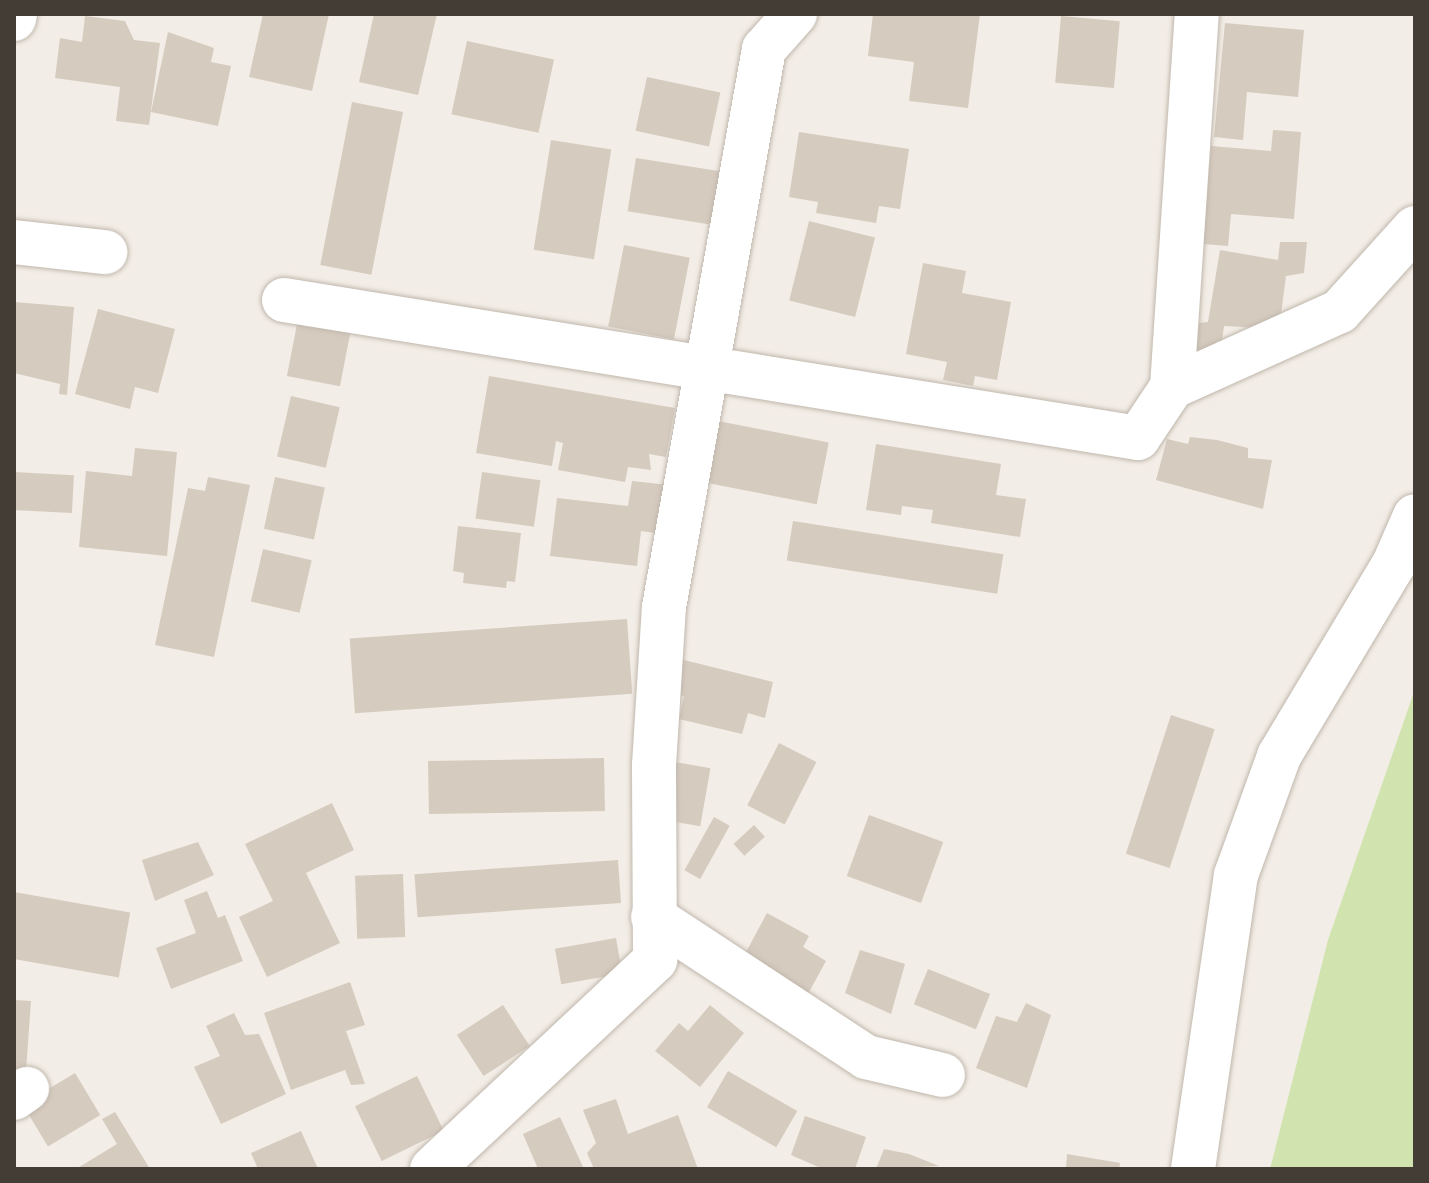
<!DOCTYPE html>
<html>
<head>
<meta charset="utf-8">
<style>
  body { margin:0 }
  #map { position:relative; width:1429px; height:1183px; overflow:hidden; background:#f2ede6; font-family:Inter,sans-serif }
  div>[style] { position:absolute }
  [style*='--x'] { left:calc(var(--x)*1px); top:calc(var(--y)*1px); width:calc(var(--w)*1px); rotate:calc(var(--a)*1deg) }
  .green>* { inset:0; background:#d1e4b0 }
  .building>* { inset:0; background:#d6cbbf; transform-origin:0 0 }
  .roads { filter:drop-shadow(0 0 2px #c0b7ac) drop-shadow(0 0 2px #c0b7ac) }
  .minor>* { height:44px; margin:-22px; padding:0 22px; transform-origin:22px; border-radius:22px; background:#fff }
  span { translate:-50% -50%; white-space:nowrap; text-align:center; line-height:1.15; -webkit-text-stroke:8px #fff; paint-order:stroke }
  .frame { position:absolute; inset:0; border:16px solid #443d35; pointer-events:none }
</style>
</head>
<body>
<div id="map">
  <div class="green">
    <div style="clip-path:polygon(1415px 689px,1415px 1169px,1270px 1169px,1328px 940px)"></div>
  </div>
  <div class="building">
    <div style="clip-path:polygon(263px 14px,329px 14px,312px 91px,249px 77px)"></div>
    <div style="clip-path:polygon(374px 14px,437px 14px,418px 95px,359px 82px)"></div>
    <div style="clip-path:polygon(873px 14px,980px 14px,968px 108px,909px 101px,914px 62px,868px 56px)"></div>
    <div style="clip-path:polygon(85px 16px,125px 21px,134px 40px,160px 43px,149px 125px,116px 121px,120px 87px,55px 78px,60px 38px,82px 42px)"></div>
    <div style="left:1061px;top:16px;width:59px;height:67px;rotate:5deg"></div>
    <div style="clip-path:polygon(1225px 23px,1304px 30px,1298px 97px,1247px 92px,1243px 140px,1214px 137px)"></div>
    <div style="clip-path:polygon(168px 32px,214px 48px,211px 62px,231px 66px,218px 126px,151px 112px)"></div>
    <div style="left:467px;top:41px;width:89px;height:75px;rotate:12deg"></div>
    <div style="left:647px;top:77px;width:75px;height:55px;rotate:12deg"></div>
    <div style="left:352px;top:102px;width:52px;height:166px;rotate:11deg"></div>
    <div style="clip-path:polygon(1273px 130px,1301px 132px,1294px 219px,1231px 214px,1228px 246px,1203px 244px,1211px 146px,1271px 151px)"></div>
    <div style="clip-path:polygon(799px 132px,909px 149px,900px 209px,879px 206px,876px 223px,816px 213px,818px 202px,789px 197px)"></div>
    <div style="left:551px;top:140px;width:61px;height:111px;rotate:9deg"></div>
    <div style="left:636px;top:158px;width:93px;height:54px;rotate:9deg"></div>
    <div style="left:809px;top:221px;width:68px;height:82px;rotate:14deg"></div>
    <div style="clip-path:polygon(1280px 242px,1307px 242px,1304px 273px,1286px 276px,1279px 329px,1224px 326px,1219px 362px,1186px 361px,1190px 324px,1208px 322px,1220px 250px,1278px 260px)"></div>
    <div style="left:624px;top:245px;width:67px;height:83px;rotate:11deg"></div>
    <div style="clip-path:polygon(923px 263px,966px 271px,962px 293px,1011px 302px,997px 380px,975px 376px,973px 386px,943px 380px,947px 362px,906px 354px)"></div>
    <div style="clip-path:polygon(14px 302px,74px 307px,67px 395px,59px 394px,60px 384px,14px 373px)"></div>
    <div style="clip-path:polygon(98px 309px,175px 329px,158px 393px,135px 387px,130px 409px,75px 394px)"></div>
    <div style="left:298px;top:319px;width:54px;height:58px;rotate:11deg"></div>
    <div style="clip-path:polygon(489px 376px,675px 408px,666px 457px,649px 454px,651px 470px,628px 467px,625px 482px,558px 470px,563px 443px,556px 441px,552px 466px,476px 453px)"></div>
    <div style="left:291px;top:396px;width:50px;height:62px;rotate:13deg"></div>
    <div style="left:708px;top:419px;width:123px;height:63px;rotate:11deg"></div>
    <div style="clip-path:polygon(1190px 437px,1217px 440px,1248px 448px,1248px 458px,1272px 460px,1263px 509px,1156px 480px,1167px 439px,1188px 444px)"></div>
    <div style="clip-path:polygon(876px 444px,1001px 464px,996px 495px,1026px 499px,1020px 537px,931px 523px,933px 510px,902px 506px,901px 515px,866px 510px)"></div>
    <div style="clip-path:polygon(135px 448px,177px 452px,167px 556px,79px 547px,86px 471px,132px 476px)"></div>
    <div style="left:14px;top:472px;width:60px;height:38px;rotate:3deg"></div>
    <div style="left:482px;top:472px;width:59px;height:47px;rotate:8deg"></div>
    <div style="clip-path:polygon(208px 477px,250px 485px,214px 657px,155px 645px,188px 488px,205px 491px)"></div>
    <div style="left:275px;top:477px;width:51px;height:53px;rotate:12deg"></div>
    <div style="clip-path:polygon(632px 481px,669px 485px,663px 534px,641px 531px,637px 566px,550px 556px,557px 498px,628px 506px)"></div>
    <div style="left:793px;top:521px;width:213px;height:40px;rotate:9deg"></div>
    <div style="clip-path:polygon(458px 526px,521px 533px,515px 582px,507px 581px,506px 588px,463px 583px,464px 573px,453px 571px)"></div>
    <div style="left:263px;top:549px;width:50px;height:54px;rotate:13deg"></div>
    <div style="left:627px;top:619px;width:75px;height:278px;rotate:86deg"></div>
    <div style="clip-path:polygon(676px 658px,773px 682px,765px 718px,748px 713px,742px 734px,679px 719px,684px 696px,668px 693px)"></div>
    <div style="left:1171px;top:715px;width:46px;height:146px;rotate:18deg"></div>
    <div style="left:779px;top:743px;width:42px;height:70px;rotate:27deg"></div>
    <div style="left:604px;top:758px;width:53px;height:176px;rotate:89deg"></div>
    <div style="left:675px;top:762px;width:36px;height:59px;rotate:10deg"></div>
    <div style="clip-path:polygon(332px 803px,354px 850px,306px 873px,340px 943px,267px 977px,239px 917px,273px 901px,245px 844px)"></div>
    <div style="left:869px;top:815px;width:79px;height:65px;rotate:20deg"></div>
    <div style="left:714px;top:817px;width:18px;height:61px;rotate:29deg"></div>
    <div style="left:754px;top:825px;width:16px;height:28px;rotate:47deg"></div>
    <div style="clip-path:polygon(198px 842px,214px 875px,155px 901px,142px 860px)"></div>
    <div style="left:618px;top:860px;width:43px;height:204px;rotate:86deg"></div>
    <div style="left:403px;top:874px;width:63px;height:48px;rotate:88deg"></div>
    <div style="clip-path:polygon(207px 891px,218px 918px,225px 915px,243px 961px,171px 989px,156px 948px,196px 933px,184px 900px)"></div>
    <div style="left:14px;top:892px;width:118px;height:66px;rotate:10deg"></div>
    <div style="clip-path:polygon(767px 913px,809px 936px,803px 947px,826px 961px,803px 1003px,767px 983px,774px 970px,745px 954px)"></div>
    <div style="left:616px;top:938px;width:36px;height:62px;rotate:80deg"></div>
    <div style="clip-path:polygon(860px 950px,905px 964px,891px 1014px,845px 993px)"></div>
    <div style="left:928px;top:969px;width:67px;height:38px;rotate:22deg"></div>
    <div style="clip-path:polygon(350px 982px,365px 1025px,346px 1031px,365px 1084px,351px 1085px,345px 1070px,291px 1090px,264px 1013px)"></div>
    <div style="clip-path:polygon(14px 1000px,31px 1001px,26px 1071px,14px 1070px)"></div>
    <div style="clip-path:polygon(1026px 1003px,1051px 1015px,1027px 1088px,976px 1068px,996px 1016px,1017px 1022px)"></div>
    <div style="left:503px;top:1005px;width:49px;height:55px;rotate:57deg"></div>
    <div style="clip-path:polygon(710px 1005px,744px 1033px,700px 1087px,655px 1051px,679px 1023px,688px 1031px)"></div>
    <div style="clip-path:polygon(234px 1013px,245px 1035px,259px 1034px,286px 1094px,221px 1124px,194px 1067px,220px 1056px,206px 1026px)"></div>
    <div style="left:728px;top:1071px;width:80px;height:42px;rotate:30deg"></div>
    <div style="left:75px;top:1073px;width:49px;height:61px;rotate:59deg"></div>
    <div style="left:417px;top:1076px;width:61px;height:69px;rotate:64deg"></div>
    <div style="clip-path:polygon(616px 1099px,628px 1134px,678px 1115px,698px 1169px,594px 1169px,587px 1153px,596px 1143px,583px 1110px)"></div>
    <div style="clip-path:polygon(115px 1112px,150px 1169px,76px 1169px,117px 1144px,102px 1119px)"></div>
    <div style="clip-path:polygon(805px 1116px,866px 1137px,855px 1169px,823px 1169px,791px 1155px)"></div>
    <div style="clip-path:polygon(560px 1117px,584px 1169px,538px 1169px,523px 1134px)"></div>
    <div style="clip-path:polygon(301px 1131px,318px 1169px,258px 1169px,251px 1153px)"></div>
    <div style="clip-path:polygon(884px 1149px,909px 1154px,939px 1166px,876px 1169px)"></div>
    <div style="clip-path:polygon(1067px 1154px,1120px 1163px,1119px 1169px,1066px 1169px)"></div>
  </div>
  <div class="roads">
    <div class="minor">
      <div style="--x:14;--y:19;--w:5;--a:-79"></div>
      <div style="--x:14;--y:242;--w:92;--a:6.3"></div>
      <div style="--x:284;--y:300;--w:865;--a:9.18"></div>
      <div style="--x:1138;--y:438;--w:61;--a:-56.3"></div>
      <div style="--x:1172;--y:387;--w:374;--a:-86.2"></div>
      <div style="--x:1172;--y:387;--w:184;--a:-24.3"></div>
      <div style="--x:1340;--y:311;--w:112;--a:-47.9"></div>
      <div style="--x:653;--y:917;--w:255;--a:33.3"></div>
      <div style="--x:866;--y:1057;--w:79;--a:13.2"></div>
      <div style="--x:14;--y:1098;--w:16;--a:-35"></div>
      <div style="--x:432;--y:1169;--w:306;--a:-43.1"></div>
      <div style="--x:655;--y:960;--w:195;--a:-90.3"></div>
      <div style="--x:654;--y:765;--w:158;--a:-86.4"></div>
      <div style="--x:664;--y:607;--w:567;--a:-79.84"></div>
      <div style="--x:764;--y:49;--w:47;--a:-48.5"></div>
      <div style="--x:1193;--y:1169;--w:297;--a:-81.7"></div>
      <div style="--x:1236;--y:875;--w:127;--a:-70.1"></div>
      <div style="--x:1279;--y:756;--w:224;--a:-59.1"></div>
      <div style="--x:1394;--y:564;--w:52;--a:-66.4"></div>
    </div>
  </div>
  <div class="frame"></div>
</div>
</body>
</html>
